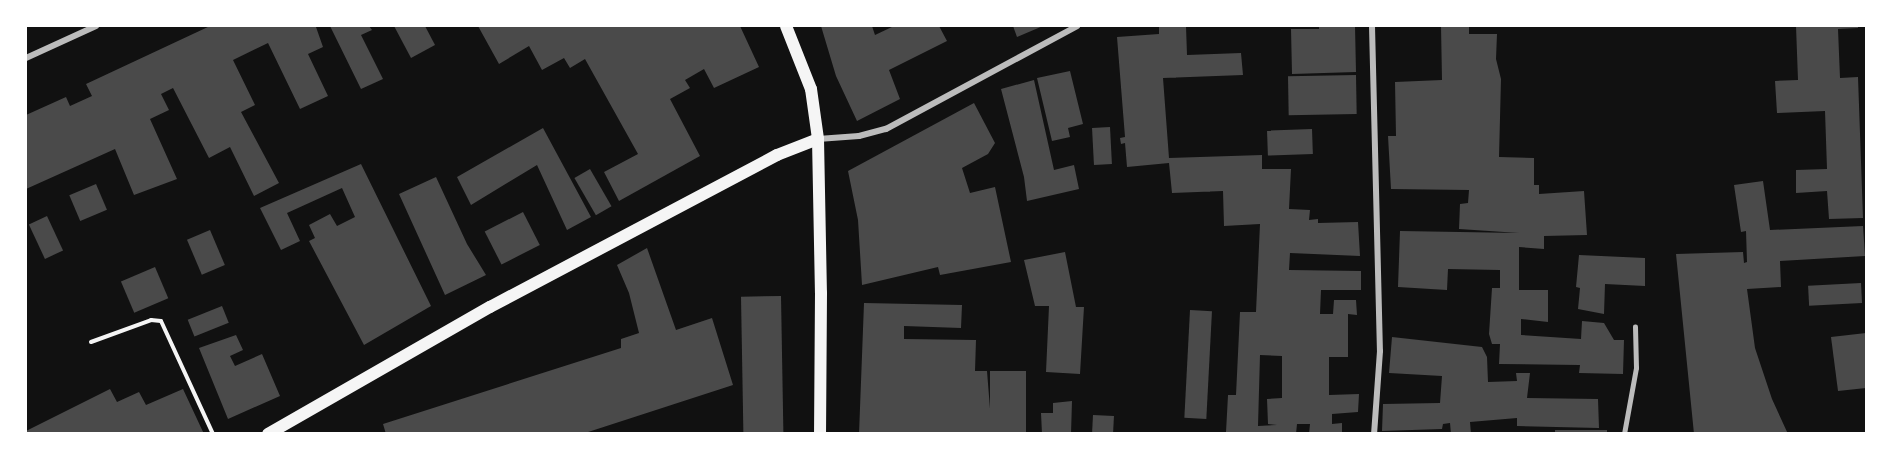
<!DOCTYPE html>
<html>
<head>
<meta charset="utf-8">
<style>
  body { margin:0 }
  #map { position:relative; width:1892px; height:459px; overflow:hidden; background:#111; font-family:Overpass,sans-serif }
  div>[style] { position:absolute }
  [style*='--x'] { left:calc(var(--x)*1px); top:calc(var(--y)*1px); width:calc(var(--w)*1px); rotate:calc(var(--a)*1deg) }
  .building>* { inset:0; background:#4a4a4a; transform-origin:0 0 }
  .path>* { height:4px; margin:-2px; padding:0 2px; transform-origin:2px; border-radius:2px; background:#f5f5f5 }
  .service>* { height:4.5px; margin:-2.25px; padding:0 2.25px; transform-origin:2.25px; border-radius:2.25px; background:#bcbcbc }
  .minor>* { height:6px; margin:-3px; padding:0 3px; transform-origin:3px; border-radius:3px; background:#bcbcbc }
  .secondary>* { height:12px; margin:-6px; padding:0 6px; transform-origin:6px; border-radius:6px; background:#f5f5f5 }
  span { translate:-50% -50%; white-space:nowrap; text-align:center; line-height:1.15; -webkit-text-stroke:4.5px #fff; paint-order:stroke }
  .frame { position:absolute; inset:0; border:27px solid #fff; pointer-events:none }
</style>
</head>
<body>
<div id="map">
  <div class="building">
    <div style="clip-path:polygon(210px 26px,320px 26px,316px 27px,323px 47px,308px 54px,328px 96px,300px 109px,268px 43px,233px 60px,255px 105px,241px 112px,279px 183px,254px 196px,230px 147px,209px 158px,173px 88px,161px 94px,169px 110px,150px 119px,177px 179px,134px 195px,115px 149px,26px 189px,26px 115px,66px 97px,70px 106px,92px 96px,86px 84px)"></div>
    <div style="clip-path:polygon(330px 26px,369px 26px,372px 30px,361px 35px,383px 79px,361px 89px)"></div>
    <div style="clip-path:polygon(394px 26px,425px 26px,435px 45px,411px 58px)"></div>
    <div style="clip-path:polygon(478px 26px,740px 26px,759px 67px,714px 88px,704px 69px,685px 80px,690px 88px,670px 99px,700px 156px,619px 201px,604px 172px,638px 154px,585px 59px,570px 68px,564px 58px,542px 70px,529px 46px,499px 64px)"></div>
    <div style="clip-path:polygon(821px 26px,872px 26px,875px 35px,894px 26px,939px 26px,947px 41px,889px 70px,900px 99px,857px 121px,836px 76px)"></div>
    <div style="clip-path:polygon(1013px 26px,1043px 26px,1017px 37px)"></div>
    <div style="clip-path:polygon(evenodd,1159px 26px,1186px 26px,1187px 55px,1241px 53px,1243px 75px,1163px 78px,1169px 158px,1262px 155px,1262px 169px,1291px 169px,1289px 209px,1310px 210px,1309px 220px,1318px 219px,1318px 223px,1358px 222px,1360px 256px,1290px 253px,1289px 270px,1361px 271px,1361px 290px,1321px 290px,1320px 314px,1333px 314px,1334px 300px,1356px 300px,1357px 315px,1348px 314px,1348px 357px,1329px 357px,1329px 395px,1359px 394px,1358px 412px,1332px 414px,1332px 424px,1342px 423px,1342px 434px,1309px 434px,1310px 424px,1297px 424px,1296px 434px,1226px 432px,1228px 395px,1236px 395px,1240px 312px,1256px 312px,1260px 224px,1224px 226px,1223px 191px,1172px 193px,1169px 163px,1127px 167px,1125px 143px,1121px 144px,1120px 138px,1125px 137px,1117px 37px,1159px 34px,1159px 26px,1260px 355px,1282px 356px,1282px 398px,1267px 399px,1268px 424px,1277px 425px,1258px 426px,1260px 355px)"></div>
    <div style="clip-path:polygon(1319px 26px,1355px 26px,1356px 72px,1292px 74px,1291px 29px,1319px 29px)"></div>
    <div style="clip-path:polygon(1441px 26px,1469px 26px,1469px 34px,1497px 34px,1496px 59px,1501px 79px,1499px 157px,1534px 158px,1534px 185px,1539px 185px,1539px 194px,1584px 191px,1587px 235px,1544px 236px,1544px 249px,1519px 247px,1519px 290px,1548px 290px,1548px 322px,1521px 319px,1521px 335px,1581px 339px,1582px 321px,1604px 323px,1614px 340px,1624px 340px,1623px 374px,1579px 373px,1580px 365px,1499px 364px,1500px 344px,1492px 344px,1489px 334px,1492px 288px,1500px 288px,1500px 270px,1448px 269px,1447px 290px,1398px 287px,1400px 231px,1519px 233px,1459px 229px,1460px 204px,1468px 203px,1469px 190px,1391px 189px,1388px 136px,1396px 136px,1395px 82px,1442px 80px)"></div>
    <div style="clip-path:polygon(1796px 26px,1858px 26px,1858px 28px,1838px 29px,1840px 78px,1858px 77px,1863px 218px,1829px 219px,1827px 191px,1796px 193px,1796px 170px,1827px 169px,1825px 111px,1777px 113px,1775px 81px,1798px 80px)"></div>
    <div style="clip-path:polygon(1070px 71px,1083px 124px,1068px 128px,1070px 137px,1052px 141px,1037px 78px)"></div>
    <div style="left:1356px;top:75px;width:39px;height:68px;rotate:89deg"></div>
    <div style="clip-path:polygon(1034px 80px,1054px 170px,1074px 165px,1079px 189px,1027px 201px,1024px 177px,1001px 89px)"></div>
    <div style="clip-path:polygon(974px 103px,995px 143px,988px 154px,962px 168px,970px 193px,995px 187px,1011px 262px,940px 275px,938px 267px,862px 285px,858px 220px,848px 171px)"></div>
    <div style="left:1110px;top:127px;width:37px;height:18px;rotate:87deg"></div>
    <div style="clip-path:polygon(543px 128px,591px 217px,567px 230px,537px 165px,471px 205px,457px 177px)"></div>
    <div style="left:1312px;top:129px;width:25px;height:45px;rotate:88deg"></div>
    <div style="clip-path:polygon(361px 164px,431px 306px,364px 345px,309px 241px,315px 238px,309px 225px,330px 214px,337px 226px,355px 217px,342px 188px,287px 213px,300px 241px,281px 250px,260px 208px)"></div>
    <div style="left:590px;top:169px;width:43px;height:18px;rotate:60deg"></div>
    <div style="clip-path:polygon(436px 177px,467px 244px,486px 275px,445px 295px,399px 194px)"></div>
    <div style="clip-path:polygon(1763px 181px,1770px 230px,1863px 226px,1865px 256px,1780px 261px,1781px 287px,1747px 289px,1755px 348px,1772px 399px,1788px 434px,1694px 434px,1676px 254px,1743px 252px,1744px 263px,1747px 262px,1746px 231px,1741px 232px,1734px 185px)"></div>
    <div style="left:96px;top:184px;width:28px;height:29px;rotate:67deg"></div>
    <div style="left:523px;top:212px;width:37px;height:43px;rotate:63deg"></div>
    <div style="left:47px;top:216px;width:38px;height:20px;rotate:65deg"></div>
    <div style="left:210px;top:230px;width:38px;height:25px;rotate:67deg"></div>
    <div style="clip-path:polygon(647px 248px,676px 330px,712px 318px,733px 385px,582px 434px,386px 434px,383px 424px,621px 348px,621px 339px,639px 333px,629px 293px,617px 265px)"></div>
    <div style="clip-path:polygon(1065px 252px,1076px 307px,1084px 307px,1080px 374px,1046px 372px,1049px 306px,1035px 306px,1024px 260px)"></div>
    <div style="clip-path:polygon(1579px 255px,1645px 258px,1645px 286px,1605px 284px,1604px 314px,1578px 309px,1580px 288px,1576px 287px)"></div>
    <div style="left:155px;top:267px;width:34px;height:37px;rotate:67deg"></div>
    <div style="left:1861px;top:283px;width:20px;height:53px;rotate:87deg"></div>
    <div style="left:781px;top:296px;width:138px;height:40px;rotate:89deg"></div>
    <div style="clip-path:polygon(864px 303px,962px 305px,961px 328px,904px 326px,904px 339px,976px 340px,975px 371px,987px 371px,992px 434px,859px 434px)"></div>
    <div style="left:222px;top:306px;width:18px;height:37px;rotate:68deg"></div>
    <div style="left:1190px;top:310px;width:22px;height:108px;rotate:3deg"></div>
    <div style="clip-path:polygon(1866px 333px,1866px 388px,1838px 391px,1831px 337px)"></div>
    <div style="clip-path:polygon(236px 335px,243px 350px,230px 356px,235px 366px,262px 354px,280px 396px,228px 419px,199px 348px)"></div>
    <div style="clip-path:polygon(1392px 337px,1482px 347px,1487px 357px,1488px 382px,1517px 381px,1516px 373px,1530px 373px,1527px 398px,1598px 399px,1599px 428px,1517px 426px,1517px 418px,1470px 422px,1471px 434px,1451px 434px,1450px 423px,1443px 424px,1442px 429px,1382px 431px,1383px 404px,1440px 403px,1442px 376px,1389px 373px)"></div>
    <div style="left:990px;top:371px;width:36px;height:63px"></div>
    <div style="clip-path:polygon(110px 389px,117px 402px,139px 392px,146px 405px,183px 389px,204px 434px,26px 434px,26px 431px)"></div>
    <div style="clip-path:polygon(1072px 401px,1071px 434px,1042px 434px,1041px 413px,1053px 413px,1053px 403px)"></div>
    <div style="left:1093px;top:415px;width:21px;height:19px;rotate:3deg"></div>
    <div style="left:1555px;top:430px;width:52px;height:4px"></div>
  </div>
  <div class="path">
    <div style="--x:91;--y:342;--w:64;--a:-20.1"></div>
    <div style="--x:151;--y:320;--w:10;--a:6"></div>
    <div style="--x:161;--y:321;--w:124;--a:65.3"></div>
  </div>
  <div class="service">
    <div style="--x:1624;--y:434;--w:67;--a:-79.7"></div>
    <div style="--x:1636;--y:368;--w:41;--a:-91.4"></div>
  </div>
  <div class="minor">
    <div style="--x:1372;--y:26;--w:325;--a:88.6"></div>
    <div style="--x:1380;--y:351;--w:83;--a:94.1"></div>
    <div style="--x:26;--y:58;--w:77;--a:-24.6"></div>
    <div style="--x:818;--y:139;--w:41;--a:-4.2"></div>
    <div style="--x:859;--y:136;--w:28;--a:-15"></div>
    <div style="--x:886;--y:129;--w:217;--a:-28.3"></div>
  </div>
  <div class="secondary">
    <div style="--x:786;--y:26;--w:68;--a:68.4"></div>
    <div style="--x:811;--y:89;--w:50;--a:82"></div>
    <div style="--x:818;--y:139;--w:154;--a:88.9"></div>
    <div style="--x:821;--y:293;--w:141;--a:90.4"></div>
    <div style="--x:268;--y:434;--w:256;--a:-29.8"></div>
    <div style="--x:490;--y:307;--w:325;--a:-27.9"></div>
    <div style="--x:777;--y:155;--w:44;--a:-21.3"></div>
  </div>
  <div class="frame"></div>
</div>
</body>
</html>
